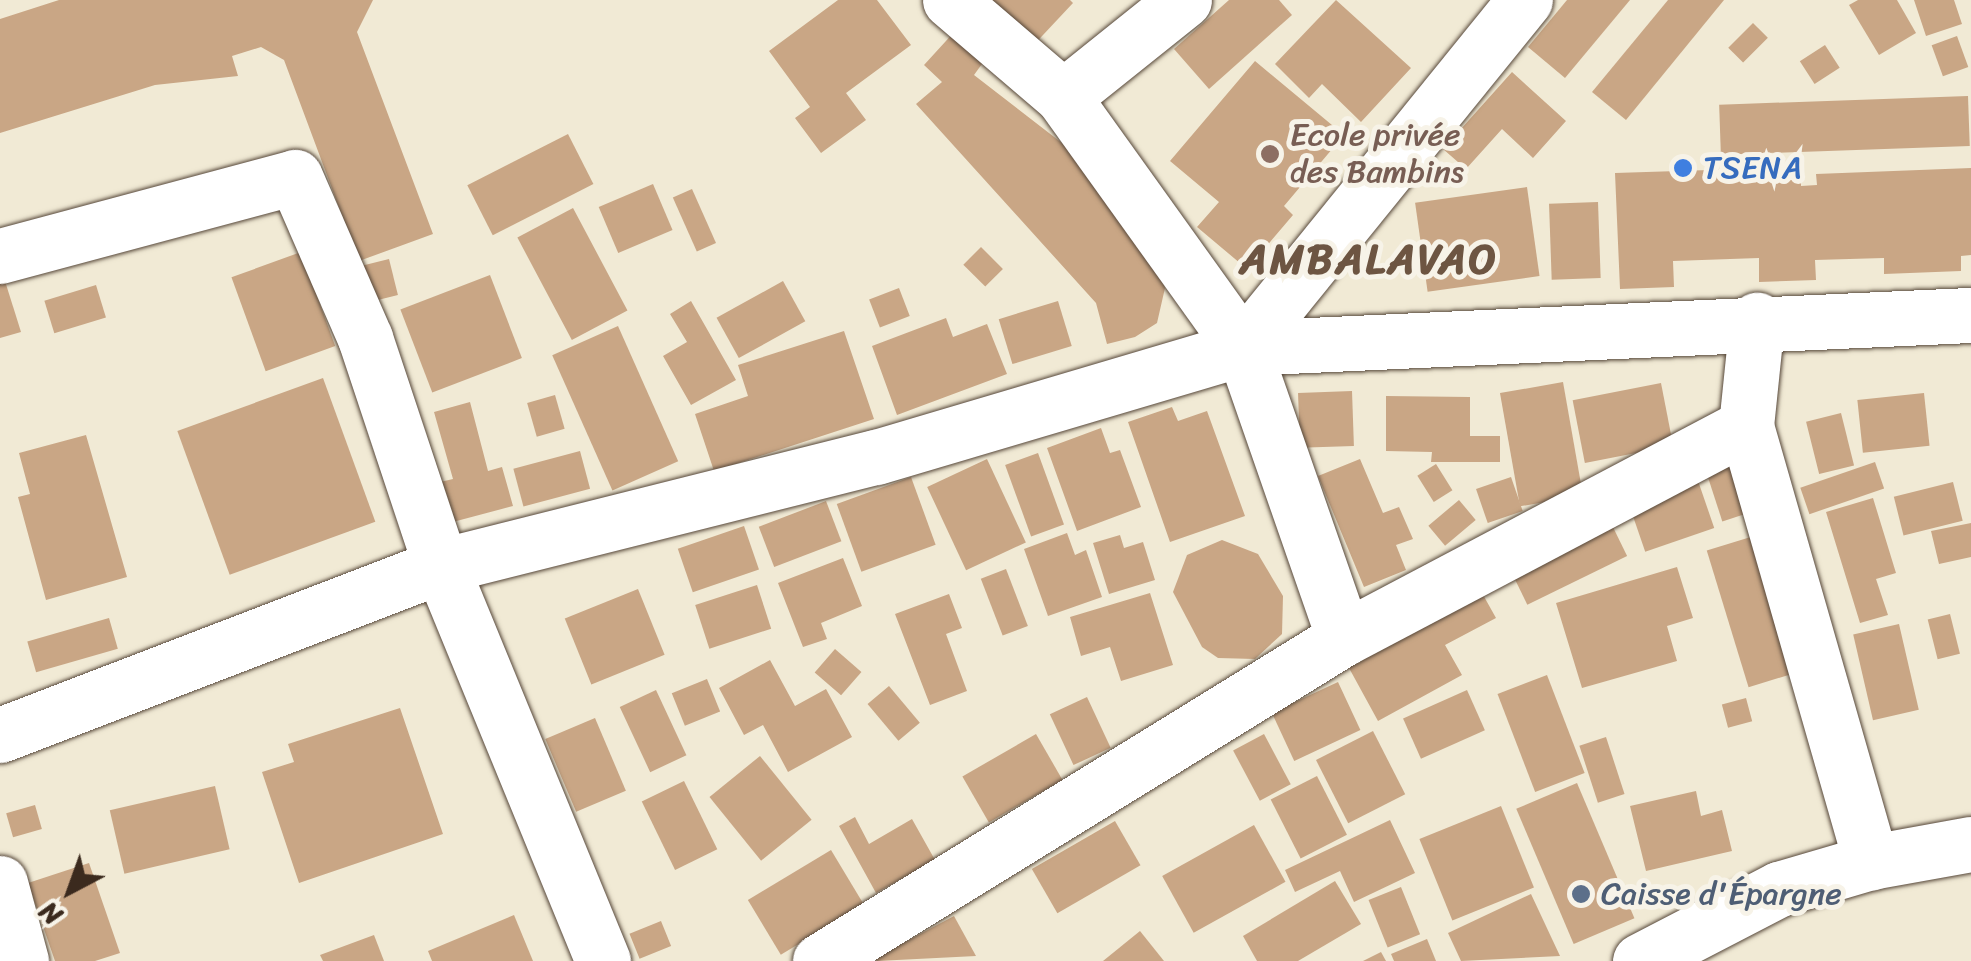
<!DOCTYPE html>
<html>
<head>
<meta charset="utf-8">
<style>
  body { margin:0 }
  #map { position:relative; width:1971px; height:961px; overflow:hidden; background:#f1ead5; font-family:Sriracha,sans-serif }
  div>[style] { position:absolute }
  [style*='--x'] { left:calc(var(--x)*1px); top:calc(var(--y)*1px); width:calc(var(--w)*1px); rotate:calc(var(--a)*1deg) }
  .building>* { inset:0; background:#c9a685; transform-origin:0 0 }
  .roads { filter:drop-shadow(0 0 2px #564739) drop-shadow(0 0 2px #564739) }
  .street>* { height:55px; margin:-27.5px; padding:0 27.5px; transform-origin:27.5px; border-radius:27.5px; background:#fff }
  .secondary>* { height:55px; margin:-27.5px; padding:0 27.5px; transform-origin:27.5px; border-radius:27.5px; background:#fff }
  .primary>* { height:55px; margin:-27.5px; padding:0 27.5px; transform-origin:27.5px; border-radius:27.5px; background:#fff }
  .dots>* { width:28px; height:28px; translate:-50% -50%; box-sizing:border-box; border:5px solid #f7f3e8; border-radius:50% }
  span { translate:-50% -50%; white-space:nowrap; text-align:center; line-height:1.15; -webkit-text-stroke:10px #f7f3e8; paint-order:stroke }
  .education-label { font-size:32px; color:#785e54 }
  .left { translate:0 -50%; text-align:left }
  .shop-label { font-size:32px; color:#366cbe }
  .service-label { font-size:32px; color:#4e5e75 }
  .district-label { font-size:42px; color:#6d5542; font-weight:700; letter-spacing:2.5px }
  .north { position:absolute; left:20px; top:841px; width:100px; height:100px; -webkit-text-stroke:8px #f7f3e8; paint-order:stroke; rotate:221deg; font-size:28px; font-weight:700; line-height:40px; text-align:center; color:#3b2a1e }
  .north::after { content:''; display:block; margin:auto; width:35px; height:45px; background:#3b2a1e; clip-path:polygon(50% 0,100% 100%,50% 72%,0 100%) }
</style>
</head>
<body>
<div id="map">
  <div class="building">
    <div style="clip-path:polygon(59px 0,373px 0,357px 32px,433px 234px,359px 261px,284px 60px,261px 47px,232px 56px,238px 76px,155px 85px,0 133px,0 19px)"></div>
    <div style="clip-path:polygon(838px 0,877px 0,911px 45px,846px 93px,866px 120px,821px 153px,795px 118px,810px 107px,769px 51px)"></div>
    <div style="clip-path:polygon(974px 0,1070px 0,1073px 3px,1028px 51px)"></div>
    <div style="clip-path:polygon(1229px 0,1279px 0,1292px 15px,1209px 89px,1174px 49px)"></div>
    <div style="clip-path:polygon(1336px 0,1411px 68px,1361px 122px,1322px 84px,1309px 98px,1275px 64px)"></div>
    <div style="clip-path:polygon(1567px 0,1630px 0,1565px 78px,1528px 47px)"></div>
    <div style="clip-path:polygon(1668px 0,1724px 0,1626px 120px,1592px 92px)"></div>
    <div style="clip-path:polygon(1858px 0,1897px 0,1916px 33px,1879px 55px,1849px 5px)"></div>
    <div style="clip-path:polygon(1914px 0,1954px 0,1962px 24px,1926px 36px)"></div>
    <div style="left:1753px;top:23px;width:21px;height:35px;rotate:45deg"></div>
    <div style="clip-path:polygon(956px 30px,987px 57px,974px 75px,1080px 157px,1141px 228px,1165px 288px,1157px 323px,1135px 337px,1107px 344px,1096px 303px,916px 104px,942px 82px,924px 65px)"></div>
    <div style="left:1957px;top:36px;width:33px;height:27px;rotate:70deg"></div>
    <div style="left:1825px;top:45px;width:27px;height:30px;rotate:57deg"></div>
    <div style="clip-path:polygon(1255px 61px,1344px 135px,1284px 206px,1293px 215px,1247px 269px,1197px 227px,1219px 202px,1170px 161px)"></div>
    <div style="clip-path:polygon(1512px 72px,1566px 121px,1533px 158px,1502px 129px,1466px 169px,1443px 149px)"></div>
    <div style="left:1968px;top:96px;width:50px;height:249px;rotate:88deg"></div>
    <div style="left:568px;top:134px;width:56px;height:113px;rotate:63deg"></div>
    <div style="clip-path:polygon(1801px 167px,1801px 186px,1817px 185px,1816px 174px,1971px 168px,1971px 255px,1961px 256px,1961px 271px,1884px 274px,1884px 258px,1815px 260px,1816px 280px,1759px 282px,1759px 258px,1673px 261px,1674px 287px,1620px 289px,1615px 173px)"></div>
    <div style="left:653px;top:184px;width:50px;height:59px;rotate:67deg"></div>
    <div style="left:1527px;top:187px;width:90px;height:113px;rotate:82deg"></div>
    <div style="left:692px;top:189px;width:59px;height:21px;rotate:66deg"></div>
    <div style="left:1598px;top:202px;width:76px;height:49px;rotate:88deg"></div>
    <div style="left:573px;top:208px;width:116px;height:63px;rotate:62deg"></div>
    <div style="left:981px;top:247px;width:31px;height:25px;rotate:45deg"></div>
    <div style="left:301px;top:252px;width:100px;height:74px;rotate:70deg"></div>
    <div style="left:389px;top:259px;width:37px;height:29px;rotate:76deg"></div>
    <div style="left:490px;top:275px;width:89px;height:96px;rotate:69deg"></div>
    <div style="clip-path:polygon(5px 281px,21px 332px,0 338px,0 283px)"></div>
    <div style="left:783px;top:281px;width:46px;height:76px;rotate:61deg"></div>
    <div style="left:96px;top:285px;width:34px;height:54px;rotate:73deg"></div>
    <div style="left:899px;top:288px;width:30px;height:32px;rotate:69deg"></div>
    <div style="clip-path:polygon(691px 301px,736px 380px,691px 405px,663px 356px,687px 342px,670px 314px)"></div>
    <div style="left:1058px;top:301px;width:47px;height:62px;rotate:73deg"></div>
    <div style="clip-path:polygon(946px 318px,953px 337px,987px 324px,1007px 374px,897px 415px,872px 346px)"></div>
    <div style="left:618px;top:326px;width:148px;height:72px;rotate:66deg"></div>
    <div style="clip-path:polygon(844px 331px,874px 419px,714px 471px,695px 414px,748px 396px,738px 365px)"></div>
    <div style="left:323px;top:378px;width:153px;height:155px;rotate:70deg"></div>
    <div style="left:1563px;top:382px;width:115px;height:64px;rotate:80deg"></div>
    <div style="left:1661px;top:383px;width:64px;height:90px;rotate:79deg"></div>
    <div style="left:1352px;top:391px;width:55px;height:54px;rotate:88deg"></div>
    <div style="left:1924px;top:393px;width:53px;height:67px;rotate:84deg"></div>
    <div style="left:555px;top:395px;width:35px;height:29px;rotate:74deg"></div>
    <div style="clip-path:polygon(1386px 396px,1470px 397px,1470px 436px,1500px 436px,1500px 462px,1431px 462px,1432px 452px,1386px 451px)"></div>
    <div style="clip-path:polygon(470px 402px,488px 471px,502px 467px,513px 506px,434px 527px,423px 486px,453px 479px,434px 412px)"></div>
    <div style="clip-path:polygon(1172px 407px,1178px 421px,1207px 411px,1245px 516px,1170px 542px,1128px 422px)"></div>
    <div style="left:1841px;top:413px;width:54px;height:36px;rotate:76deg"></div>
    <div style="clip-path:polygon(1101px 428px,1110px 453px,1120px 450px,1141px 507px,1077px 531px,1047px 448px)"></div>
    <div style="clip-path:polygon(86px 435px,127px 577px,46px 600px,18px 497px,30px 494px,19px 453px)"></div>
    <div style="left:580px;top:451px;width:39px;height:69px;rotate:75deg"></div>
    <div style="left:1038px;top:453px;width:76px;height:35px;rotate:70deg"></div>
    <div style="left:987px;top:459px;width:92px;height:66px;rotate:65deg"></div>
    <div style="clip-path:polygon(1360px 459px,1383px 513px,1399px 507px,1413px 539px,1396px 545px,1406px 570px,1364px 587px,1318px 476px)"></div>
    <div style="left:1875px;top:462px;width:28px;height:79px;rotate:71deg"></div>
    <div style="left:1737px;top:463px;width:51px;height:32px;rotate:72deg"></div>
    <div style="left:1436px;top:464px;width:31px;height:22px;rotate:58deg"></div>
    <div style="left:1696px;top:475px;width:56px;height:73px;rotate:71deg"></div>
    <div style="left:911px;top:477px;width:72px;height:79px;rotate:70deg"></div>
    <div style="left:1511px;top:477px;width:36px;height:37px;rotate:71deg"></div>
    <div style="left:1953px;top:482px;width:40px;height:61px;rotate:76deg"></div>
    <div style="clip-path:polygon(1873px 498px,1896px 573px,1876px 579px,1888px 615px,1860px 623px,1826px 512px)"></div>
    <div style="left:1459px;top:500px;width:26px;height:40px;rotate:50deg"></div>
    <div style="left:826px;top:501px;width:43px;height:72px;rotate:69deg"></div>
    <div style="left:1610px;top:521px;width:39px;height:111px;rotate:64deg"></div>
    <div style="clip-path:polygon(1971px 523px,1971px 557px,1939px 564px,1931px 531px)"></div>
    <div style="left:744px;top:526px;width:46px;height:70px;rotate:71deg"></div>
    <div style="left:1767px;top:532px;width:143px;height:63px;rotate:73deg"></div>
    <div style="clip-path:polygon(1067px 533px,1075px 555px,1086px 550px,1102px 597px,1048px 616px,1024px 549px)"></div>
    <div style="clip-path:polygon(1120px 535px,1124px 548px,1143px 542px,1155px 580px,1109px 594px,1093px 543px)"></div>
    <div style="clip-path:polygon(1222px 540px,1258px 554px,1283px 596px,1282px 634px,1255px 659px,1218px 658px,1202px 647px,1173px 592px,1187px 555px)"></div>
    <div style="clip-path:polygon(843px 558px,862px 606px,821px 623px,827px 639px,803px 647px,778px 583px)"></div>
    <div style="clip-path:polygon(1677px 567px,1693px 618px,1667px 626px,1677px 661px,1582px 688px,1556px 603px)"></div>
    <div style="left:1006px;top:569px;width:61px;height:27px;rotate:69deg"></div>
    <div style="clip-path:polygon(1477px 584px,1496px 618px,1445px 645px,1462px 675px,1378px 721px,1343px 657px)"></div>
    <div style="left:757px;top:585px;width:46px;height:65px;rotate:72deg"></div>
    <div style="left:638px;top:589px;width:71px;height:79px;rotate:68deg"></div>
    <div style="clip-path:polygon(1150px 593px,1173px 665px,1121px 681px,1110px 647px,1081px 656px,1070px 617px)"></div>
    <div style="clip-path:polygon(949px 594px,962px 628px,946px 634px,967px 691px,930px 705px,895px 614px)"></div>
    <div style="left:1950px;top:614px;width:41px;height:23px;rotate:76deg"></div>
    <div style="left:109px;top:618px;width:32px;height:85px;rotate:74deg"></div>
    <div style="left:1899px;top:624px;width:88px;height:47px;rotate:77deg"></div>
    <div style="left:835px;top:649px;width:35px;height:31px;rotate:41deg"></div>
    <div style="clip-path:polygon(770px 660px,795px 706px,826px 689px,852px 737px,788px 772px,763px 725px,744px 735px,719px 688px)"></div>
    <div style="left:1547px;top:675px;width:105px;height:53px;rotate:69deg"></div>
    <div style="left:707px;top:679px;width:35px;height:38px;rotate:68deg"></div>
    <div style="left:1338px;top:682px;width:53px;height:73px;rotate:65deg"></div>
    <div style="left:889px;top:686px;width:48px;height:28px;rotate:50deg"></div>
    <div style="left:656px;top:690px;width:72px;height:40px;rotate:65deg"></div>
    <div style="left:1467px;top:690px;width:44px;height:70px;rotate:66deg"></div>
    <div style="left:1087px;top:697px;width:56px;height:41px;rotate:65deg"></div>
    <div style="left:1746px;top:698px;width:24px;height:25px;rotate:75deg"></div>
    <div style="clip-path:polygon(400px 708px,443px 834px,299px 883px,262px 772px,294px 762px,288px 744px)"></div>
    <div style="left:595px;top:718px;width:79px;height:54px;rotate:67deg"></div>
    <div style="left:1373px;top:731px;width:71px;height:64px;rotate:63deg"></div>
    <div style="left:1036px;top:734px;width:53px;height:85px;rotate:60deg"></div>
    <div style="left:1264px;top:734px;width:57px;height:35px;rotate:62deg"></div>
    <div style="left:1606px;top:737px;width:60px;height:28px;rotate:72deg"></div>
    <div style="left:760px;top:756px;width:82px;height:65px;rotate:51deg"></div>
    <div style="left:1317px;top:776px;width:66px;height:52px;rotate:63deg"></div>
    <div style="left:684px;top:781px;width:76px;height:47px;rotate:64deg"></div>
    <div style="left:1577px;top:783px;width:147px;height:66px;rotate:67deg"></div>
    <div style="left:215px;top:786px;width:65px;height:108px;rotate:77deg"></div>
    <div style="clip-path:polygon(1696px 791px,1701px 816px,1722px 810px,1732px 851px,1646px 871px,1630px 806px)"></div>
    <div style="left:35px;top:805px;width:25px;height:30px;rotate:74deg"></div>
    <div style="left:1501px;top:806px;width:88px;height:88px;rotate:68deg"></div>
    <div style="clip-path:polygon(855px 817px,869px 844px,912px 819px,935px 860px,876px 893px,839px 826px)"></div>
    <div style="clip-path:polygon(1390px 820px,1415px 873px,1354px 902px,1340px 871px,1295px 892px,1285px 870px)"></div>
    <div style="left:1115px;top:821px;width:51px;height:96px;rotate:60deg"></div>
    <div style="left:1254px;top:825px;width:65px;height:105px;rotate:61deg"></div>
    <div style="left:831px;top:850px;width:64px;height:97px;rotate:59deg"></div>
    <div style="clip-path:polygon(89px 863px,120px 953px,95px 961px,55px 961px,28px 883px)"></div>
    <div style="clip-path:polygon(1335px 881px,1361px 924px,1298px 961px,1257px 961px,1243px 936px)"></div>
    <div style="left:1401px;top:887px;width:51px;height:35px;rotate:68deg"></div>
    <div style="clip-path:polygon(1531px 894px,1560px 956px,1461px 961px,1448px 933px)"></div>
    <div style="clip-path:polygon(514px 915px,533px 961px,432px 961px,428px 951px)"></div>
    <div style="clip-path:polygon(954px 916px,976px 956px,877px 961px,875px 958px)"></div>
    <div style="left:661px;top:921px;width:27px;height:34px;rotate:68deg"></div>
    <div style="clip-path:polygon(1140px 931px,1164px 961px,1103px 961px)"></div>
    <div style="clip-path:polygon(374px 935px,384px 961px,323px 961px,320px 955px)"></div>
    <div style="clip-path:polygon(1427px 939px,1436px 961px,1394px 961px,1391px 954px)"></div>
    <div style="clip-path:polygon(1381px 952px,1386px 961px,1363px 961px)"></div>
  </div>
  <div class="roads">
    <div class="street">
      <div style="--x:950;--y:0;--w:149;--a:40.6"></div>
      <div style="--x:1184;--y:0;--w:155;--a:141.3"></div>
      <div style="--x:1063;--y:97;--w:309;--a:54.4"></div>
      <div style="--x:1243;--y:348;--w:307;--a:70.8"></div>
      <div style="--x:0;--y:256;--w:305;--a:-15"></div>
      <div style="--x:295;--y:177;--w:176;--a:66.5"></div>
      <div style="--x:365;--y:338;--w:240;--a:71.6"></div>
      <div style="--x:441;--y:566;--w:427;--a:67.7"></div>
      <div style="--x:1243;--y:348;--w:448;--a:-51"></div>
      <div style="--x:1746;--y:426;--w:107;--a:-84.1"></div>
      <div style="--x:0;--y:883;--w:81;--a:74.9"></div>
      <div style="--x:820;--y:961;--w:616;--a:-31.65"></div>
      <div style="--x:1344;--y:638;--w:454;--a:-27.8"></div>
      <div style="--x:1746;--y:426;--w:454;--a:74"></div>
    </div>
    <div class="secondary">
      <div style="--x:0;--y:735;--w:472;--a:-21"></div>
      <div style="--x:441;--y:566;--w:448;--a:-14.1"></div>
      <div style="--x:876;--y:457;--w:383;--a:-16.5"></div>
      <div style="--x:1243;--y:348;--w:729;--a:-2.6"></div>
    </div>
    <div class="primary">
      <div style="--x:1640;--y:961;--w:157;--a:-27.4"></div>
      <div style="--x:1779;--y:889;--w:96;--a:-16.4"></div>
      <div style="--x:1871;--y:862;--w:102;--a:-10.2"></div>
    </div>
  </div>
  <div class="dots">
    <div style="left:1270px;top:154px;background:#8d6e63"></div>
    <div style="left:1683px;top:168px;background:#3f7fe0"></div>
    <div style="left:1581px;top:894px;background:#5c6f8a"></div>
  </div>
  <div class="education-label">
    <span class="left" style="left:1290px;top:154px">Ecole privée<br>des Bambins</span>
  </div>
  <div class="shop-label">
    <span class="left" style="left:1703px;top:168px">TSENA</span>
  </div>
  <div class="service-label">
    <span class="left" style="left:1601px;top:894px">Caisse d'Épargne</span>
  </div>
  <div class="district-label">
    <span style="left:1369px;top:259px">AMBALAVAO</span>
  </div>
  <div class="north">N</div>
</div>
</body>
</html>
